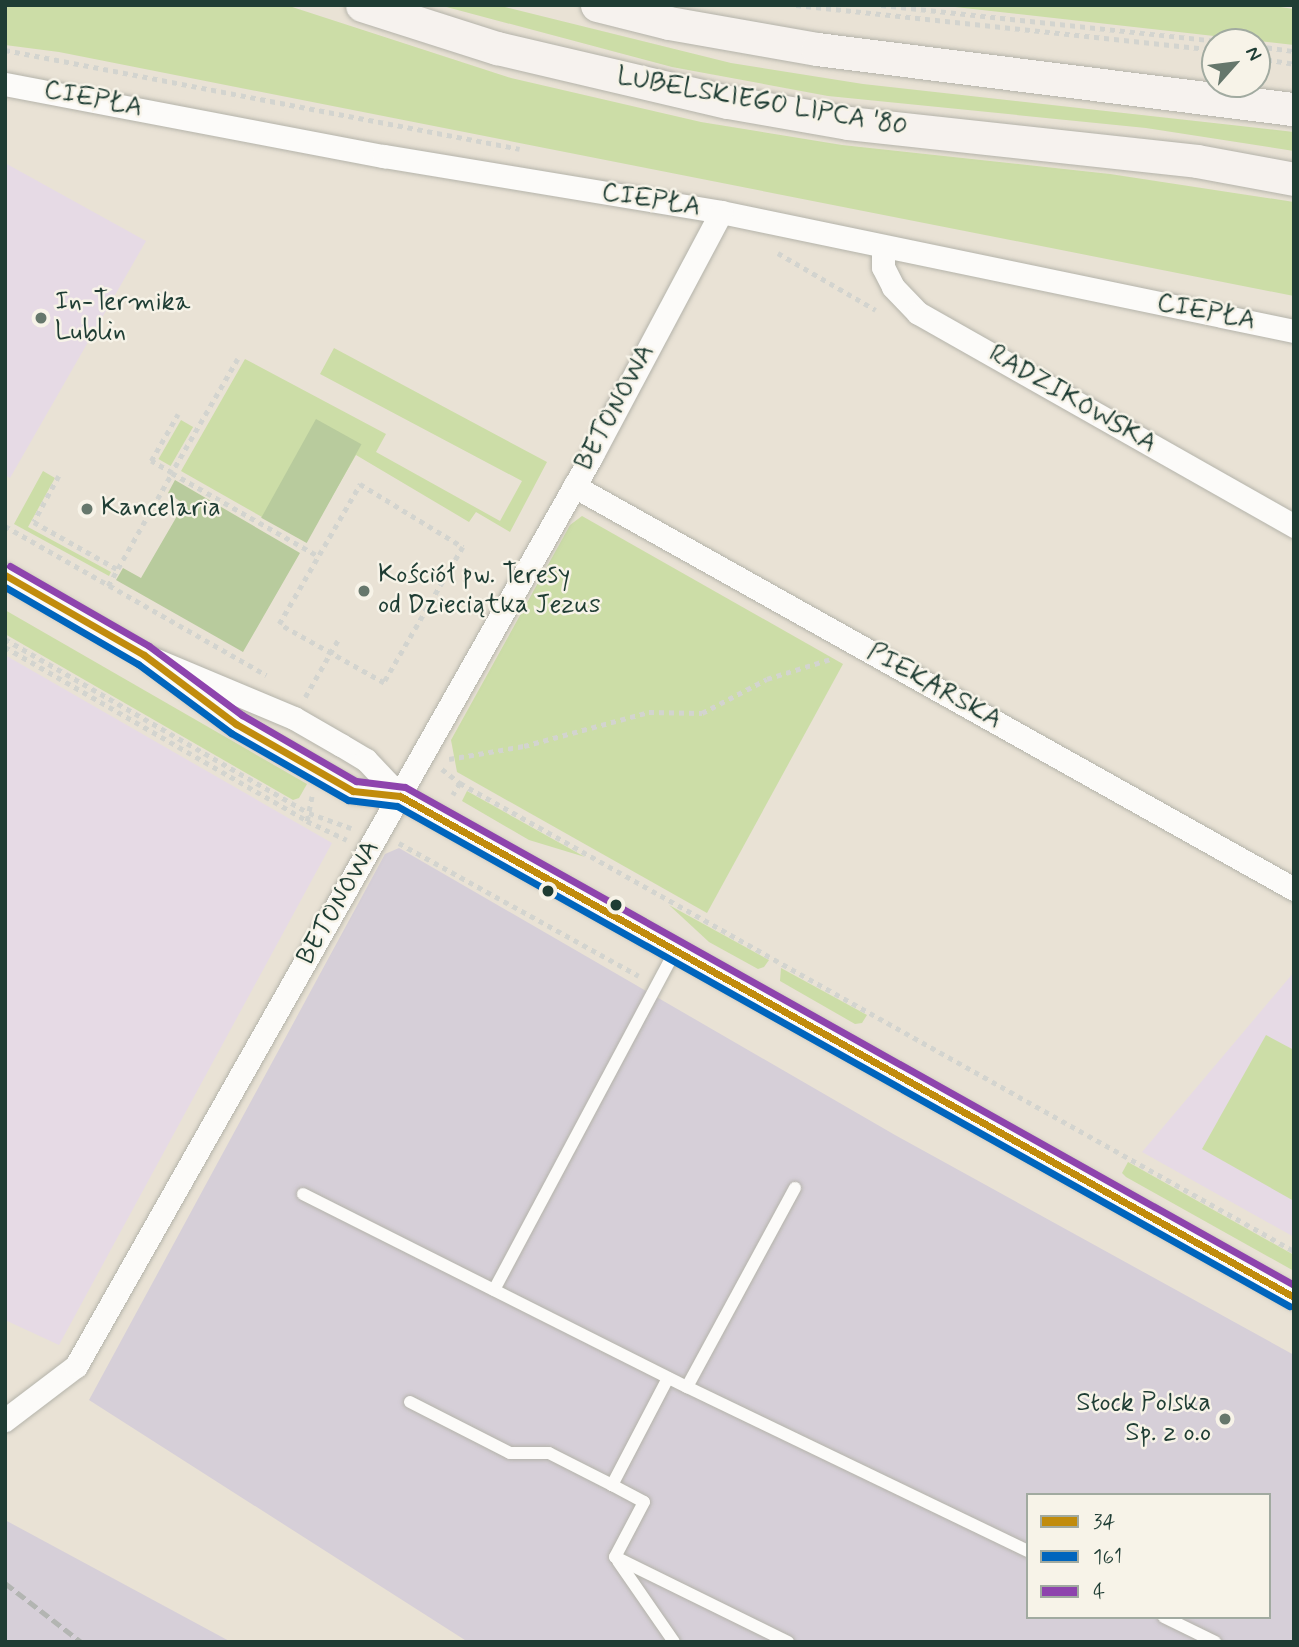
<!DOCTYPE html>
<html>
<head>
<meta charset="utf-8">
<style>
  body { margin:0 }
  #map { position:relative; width:1299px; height:1647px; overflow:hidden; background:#e9e2d5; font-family:Mynerve,sans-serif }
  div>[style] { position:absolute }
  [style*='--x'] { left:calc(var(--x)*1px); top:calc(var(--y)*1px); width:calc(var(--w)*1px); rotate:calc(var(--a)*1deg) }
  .built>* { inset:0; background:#e6dae5 }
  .industrial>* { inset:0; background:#d6cfd8 }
  .green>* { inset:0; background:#ccdda7; transform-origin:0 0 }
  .forest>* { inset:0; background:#b8cb9d; transform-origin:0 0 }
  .path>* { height:4.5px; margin-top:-2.25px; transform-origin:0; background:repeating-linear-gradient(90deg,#d3d4cf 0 5px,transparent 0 10px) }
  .roads { filter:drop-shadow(0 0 2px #b4b3aa) drop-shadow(0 0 2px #b4b3aa) }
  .service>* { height:12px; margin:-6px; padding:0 6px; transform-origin:6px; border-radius:6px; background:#fcfbf9 }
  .minor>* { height:23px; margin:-11.5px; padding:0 11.5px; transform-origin:11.5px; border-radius:11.5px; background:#fcfbf9 }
  .secondary>* { height:33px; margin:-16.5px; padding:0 16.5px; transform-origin:16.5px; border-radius:16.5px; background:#f6f2ee }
  .rail>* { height:5px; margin-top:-2.5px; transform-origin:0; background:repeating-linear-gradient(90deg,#b3b5b2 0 10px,transparent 0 15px) }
  .bus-1>* { height:7px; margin:-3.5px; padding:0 3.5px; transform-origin:3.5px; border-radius:3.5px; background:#c18c0d }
  .bus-2>* { height:7px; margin:-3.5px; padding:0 3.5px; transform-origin:3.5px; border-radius:3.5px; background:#0065bd }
  .bus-3>* { height:7px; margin:-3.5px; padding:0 3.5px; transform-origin:3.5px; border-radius:3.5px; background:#8e44ad }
  .dots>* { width:19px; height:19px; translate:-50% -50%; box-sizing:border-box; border:4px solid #f7f3e8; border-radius:50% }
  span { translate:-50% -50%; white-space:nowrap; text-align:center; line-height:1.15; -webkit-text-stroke:5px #f7f3e8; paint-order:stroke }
  .street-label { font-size:26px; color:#1f3d34 }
  .poi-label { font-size:26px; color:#1f3d34 }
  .left { translate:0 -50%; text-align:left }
  .right { translate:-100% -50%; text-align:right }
  .frame { position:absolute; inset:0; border:7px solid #1f3d34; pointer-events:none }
  .legend { position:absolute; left:1026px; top:1493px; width:245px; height:126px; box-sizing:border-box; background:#f7f3e8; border:2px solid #a1aaa0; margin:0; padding:9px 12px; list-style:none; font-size:21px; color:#1f3d34 }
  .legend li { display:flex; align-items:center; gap:14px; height:35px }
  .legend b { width:35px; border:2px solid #a1aaa0 }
  .north { position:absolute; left:1201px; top:28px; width:70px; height:70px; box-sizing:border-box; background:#f7f3e8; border:2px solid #a1aaa0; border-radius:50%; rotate:62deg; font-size:19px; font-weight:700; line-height:28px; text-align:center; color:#1f3d34 }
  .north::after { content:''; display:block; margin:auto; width:24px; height:32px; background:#66776c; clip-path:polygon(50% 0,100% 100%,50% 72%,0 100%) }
</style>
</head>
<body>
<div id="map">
  <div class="built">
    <div style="clip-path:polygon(5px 163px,146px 241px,10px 478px,5px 475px)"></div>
    <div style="clip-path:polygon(5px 655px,332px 843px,59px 1345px,5px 1320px)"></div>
    <div style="clip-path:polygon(1294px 972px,1294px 1237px,1142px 1152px)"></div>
  </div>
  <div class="industrial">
    <div style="clip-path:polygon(evenodd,399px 848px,895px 1135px,1294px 1355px,1294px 1642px,468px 1642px,89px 1400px,385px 854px,399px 848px,1028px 1495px,1269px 1495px,1269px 1617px,1028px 1617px,1028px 1495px)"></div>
    <div style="clip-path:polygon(5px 1520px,231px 1642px,5px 1642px)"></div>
  </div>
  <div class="green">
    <div style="clip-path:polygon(5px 5px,286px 5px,511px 78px,701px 122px,842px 145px,1110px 174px,1294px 202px,1294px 296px,59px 52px,5px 45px)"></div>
    <div style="clip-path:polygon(439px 5px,497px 5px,731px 63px,863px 84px,1294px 132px,1294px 151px,1146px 128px,828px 96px,672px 67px)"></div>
    <div style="clip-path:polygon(937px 5px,1267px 5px,1294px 9px,1294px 45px)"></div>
    <div style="clip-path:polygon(334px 348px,547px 462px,510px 532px,476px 512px,469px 522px,356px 455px,306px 542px,181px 471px,245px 359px,386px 434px,376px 452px,500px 521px,522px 481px,320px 374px)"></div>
    <div style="left:181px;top:420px;width:14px;height:45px;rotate:30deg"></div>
    <div style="clip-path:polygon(43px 471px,55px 478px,28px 527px,111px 572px,109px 576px,14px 524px)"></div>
    <div style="clip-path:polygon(582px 516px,843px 664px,707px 913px,457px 772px,451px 740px,570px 525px)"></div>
    <div style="clip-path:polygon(5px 610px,307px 784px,299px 798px,293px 800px,5px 634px)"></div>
    <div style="clip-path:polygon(467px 791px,585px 857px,529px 840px,462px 801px)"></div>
    <div style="clip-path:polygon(669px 905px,769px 960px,764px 967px,758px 969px,709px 942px)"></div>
    <div style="clip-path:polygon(781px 968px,867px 1015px,862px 1023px,855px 1024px,780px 981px)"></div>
    <div style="clip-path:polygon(1266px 1035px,1294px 1050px,1294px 1201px,1202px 1149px)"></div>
    <div style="clip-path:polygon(1128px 1162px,1294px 1255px,1294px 1271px,1126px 1177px,1122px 1173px)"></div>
  </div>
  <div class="forest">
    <div style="left:316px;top:419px;width:52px;height:113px;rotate:29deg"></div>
    <div style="clip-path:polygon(175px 480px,300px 553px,243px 652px,116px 580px,123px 568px,141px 578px,184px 504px,168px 493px)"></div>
  </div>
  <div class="path">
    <div style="--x:796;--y:5;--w:421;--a:6.1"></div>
    <div style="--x:881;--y:5;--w:347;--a:6.1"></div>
    <div style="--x:1257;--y:46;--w:37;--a:8"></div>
    <div style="--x:5;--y:50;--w:524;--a:10.88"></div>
    <div style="--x:1257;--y:58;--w:37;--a:9"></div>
    <div style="--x:778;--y:253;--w:113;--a:30.2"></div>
    <div style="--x:238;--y:359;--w:132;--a:120.1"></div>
    <div style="--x:172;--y:473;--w:168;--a:29.6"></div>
    <div style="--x:59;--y:476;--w:52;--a:118.5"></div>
    <div style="--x:34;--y:522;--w:95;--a:29.5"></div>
    <div style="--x:360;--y:484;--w:121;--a:31.5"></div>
    <div style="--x:463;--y:547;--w:157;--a:120.2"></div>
    <div style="--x:384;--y:683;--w:120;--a:-150.7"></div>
    <div style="--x:279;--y:624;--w:162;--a:-59.9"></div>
    <div style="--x:5;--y:526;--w:301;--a:29.7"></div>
    <div style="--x:108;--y:586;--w:130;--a:-60.5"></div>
    <div style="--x:172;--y:473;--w:24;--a:-150"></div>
    <div style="--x:151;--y:461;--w:54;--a:-60.1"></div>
    <div style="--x:5;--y:639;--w:350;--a:29.8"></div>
    <div style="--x:309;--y:813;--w:45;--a:19.7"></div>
    <div style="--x:5;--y:647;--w:349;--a:29.9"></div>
    <div style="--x:307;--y:821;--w:25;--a:-79"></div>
    <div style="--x:305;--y:697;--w:68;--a:-60"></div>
    <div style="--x:449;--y:759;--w:76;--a:-9.8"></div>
    <div style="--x:524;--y:746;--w:130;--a:-15.2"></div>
    <div style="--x:649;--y:712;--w:53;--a:1.1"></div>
    <div style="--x:702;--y:713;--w:73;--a:-27.6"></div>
    <div style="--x:767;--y:679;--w:67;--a:-17.4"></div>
    <div style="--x:442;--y:769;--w:23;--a:38"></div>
    <div style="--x:460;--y:783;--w:14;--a:120"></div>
    <div style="--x:460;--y:783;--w:956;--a:29.3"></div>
    <div style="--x:307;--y:821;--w:44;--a:25.4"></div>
    <div style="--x:399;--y:843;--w:274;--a:29"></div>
  </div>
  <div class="roads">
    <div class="service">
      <div style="--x:795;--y:1188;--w:226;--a:118.5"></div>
      <div style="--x:687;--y:1387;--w:378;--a:25.7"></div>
      <div style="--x:303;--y:1194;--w:430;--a:26.7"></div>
      <div style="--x:494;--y:1290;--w:387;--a:-61.9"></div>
      <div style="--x:668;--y:1378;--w:121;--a:117.6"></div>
      <div style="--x:612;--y:1485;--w:36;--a:28"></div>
      <div style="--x:644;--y:1502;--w:62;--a:117.8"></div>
      <div style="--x:615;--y:1557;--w:193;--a:26.2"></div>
      <div style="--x:410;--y:1402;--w:112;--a:27"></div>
      <div style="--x:510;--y:1453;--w:39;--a:0"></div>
      <div style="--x:549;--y:1453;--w:71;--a:26.9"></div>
      <div style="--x:618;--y:1561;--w:98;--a:55.3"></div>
      <div style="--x:1164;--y:1617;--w:57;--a:26.1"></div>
    </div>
    <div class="minor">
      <div style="--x:5;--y:84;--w:386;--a:10.8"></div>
      <div style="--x:384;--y:156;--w:342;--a:9.4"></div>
      <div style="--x:721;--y:212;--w:585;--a:11.73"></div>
      <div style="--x:883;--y:247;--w:20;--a:90"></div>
      <div style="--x:883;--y:267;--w:22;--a:63"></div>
      <div style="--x:893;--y:287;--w:36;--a:46"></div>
      <div style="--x:918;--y:313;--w:432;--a:29.5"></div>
      <div style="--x:574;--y:486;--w:825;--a:29.24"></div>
      <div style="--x:5;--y:575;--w:160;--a:29.9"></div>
      <div style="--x:144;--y:655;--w:115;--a:36.9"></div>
      <div style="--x:236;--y:724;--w:135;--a:29.8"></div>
      <div style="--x:353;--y:791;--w:47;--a:6.1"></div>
      <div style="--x:144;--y:655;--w:163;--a:22.8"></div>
      <div style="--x:294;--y:718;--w:54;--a:29.9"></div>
      <div style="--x:341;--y:745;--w:29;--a:31"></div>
      <div style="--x:366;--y:760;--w:50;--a:46.6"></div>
      <div style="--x:400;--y:796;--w:1025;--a:29.27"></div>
      <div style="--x:5;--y:1420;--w:89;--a:-37.3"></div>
      <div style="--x:76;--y:1366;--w:1047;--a:-60.47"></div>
      <div style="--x:592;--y:455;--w:275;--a:-62"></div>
    </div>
    <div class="secondary">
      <div style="--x:362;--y:5;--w:142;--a:17.7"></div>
      <div style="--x:497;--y:48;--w:237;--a:13.2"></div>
      <div style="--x:728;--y:102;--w:122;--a:9.9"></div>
      <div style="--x:848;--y:123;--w:351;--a:6.2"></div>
      <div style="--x:1197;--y:161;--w:99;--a:10.5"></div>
      <div style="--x:597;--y:5;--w:74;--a:14"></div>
      <div style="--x:669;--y:23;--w:150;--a:10"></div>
      <div style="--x:817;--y:49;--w:481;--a:7.2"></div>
    </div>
  </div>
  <div class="rail">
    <div style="--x:5;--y:1583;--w:96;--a:37.8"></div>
  </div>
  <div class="bus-1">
    <div style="--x:5;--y:575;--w:160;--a:29.9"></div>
    <div style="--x:144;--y:655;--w:115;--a:36.9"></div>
    <div style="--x:236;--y:724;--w:135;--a:29.8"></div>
    <div style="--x:353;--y:791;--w:47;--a:6.1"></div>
    <div style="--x:400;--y:796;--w:1025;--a:29.27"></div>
  </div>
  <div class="bus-2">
    <div style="--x:5;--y:587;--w:154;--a:30.1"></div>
    <div style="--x:138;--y:664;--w:116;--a:36.6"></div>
    <div style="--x:231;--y:733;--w:135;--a:29.8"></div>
    <div style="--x:348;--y:800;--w:49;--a:7"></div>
    <div style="--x:397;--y:806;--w:1023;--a:29.27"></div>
  </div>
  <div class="bus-3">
    <div style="--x:10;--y:566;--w:160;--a:29.9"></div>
    <div style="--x:149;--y:646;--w:116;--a:36.6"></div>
    <div style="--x:242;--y:715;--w:132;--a:30.1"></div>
    <div style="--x:356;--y:781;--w:49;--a:7"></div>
    <div style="--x:405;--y:787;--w:1019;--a:29.26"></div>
  </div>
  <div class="dots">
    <div style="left:41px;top:318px;background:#66776c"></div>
    <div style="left:87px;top:509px;background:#66776c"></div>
    <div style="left:364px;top:591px;background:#66776c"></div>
    <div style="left:548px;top:891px;background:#1f3d34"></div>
    <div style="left:616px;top:905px;background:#1f3d34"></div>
    <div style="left:1225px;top:1419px;background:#66776c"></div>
  </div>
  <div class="street-label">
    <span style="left:93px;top:100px;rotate:11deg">CIEPŁA</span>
    <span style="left:762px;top:103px;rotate:10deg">LUBELSKIEGO LIPCA '80</span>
    <span style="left:651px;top:201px;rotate:9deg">CIEPŁA</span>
    <span style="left:1206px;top:313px;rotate:11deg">CIEPŁA</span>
    <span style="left:1072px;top:400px;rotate:30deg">RADZIKOWSKA</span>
    <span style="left:616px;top:408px;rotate:-62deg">BETONOWA</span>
    <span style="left:934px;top:687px;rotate:29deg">PIEKARSKA</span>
    <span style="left:339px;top:903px;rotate:-60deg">BETONOWA</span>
  </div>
  <div class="poi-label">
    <span class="left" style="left:55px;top:318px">In-Termika<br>Lublin</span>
    <span class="left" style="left:101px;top:509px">Kancelaria</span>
    <span class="left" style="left:378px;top:591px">Kościół pw. Teresy<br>od Dzieciątka Jezus</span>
    <span class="right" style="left:1211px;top:1419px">Stock Polska<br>Sp. z o.o</span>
  </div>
  <div class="frame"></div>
  <ul class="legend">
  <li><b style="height:9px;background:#c18c0d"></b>34</li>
  <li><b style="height:9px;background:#0065bd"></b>161</li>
  <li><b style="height:9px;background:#8e44ad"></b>4</li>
  </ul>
  <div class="north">N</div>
</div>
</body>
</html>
